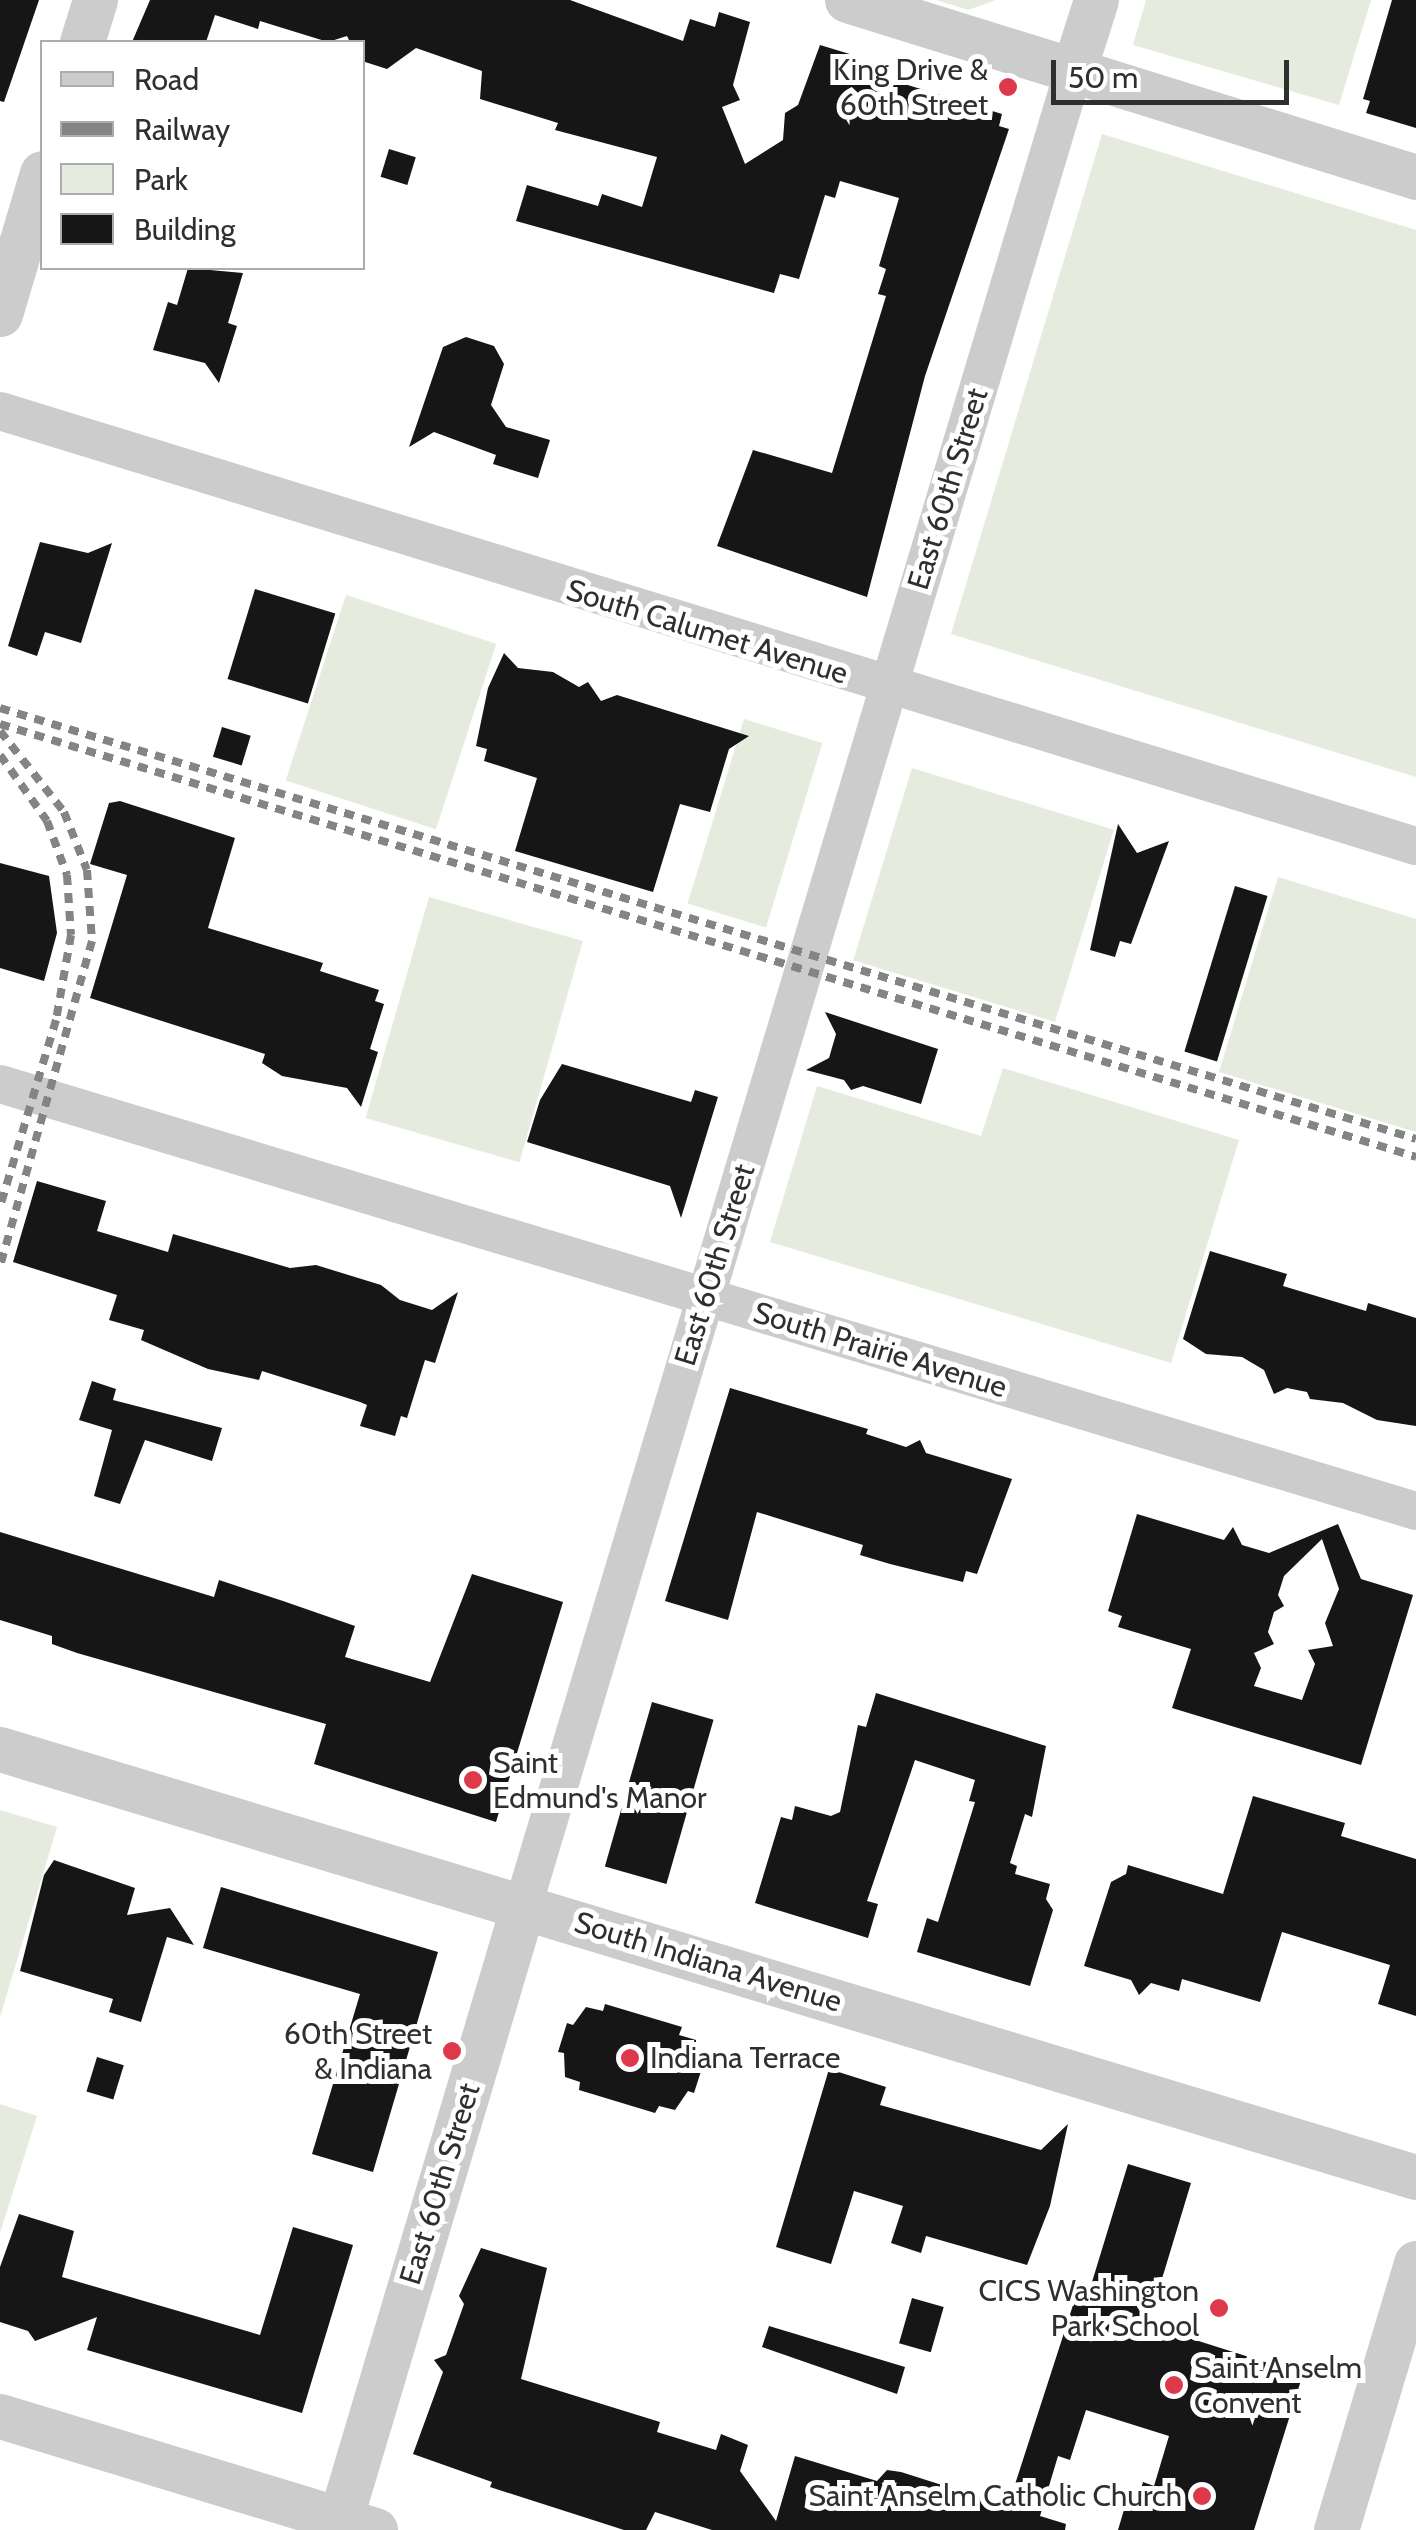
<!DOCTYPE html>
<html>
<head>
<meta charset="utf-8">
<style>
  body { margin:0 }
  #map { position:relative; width:1416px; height:2530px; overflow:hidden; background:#fff; font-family:Cabin,sans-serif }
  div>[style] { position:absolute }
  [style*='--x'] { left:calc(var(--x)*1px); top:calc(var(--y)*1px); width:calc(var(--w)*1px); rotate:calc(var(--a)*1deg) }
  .green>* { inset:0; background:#e5ebdd; transform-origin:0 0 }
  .building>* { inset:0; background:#161616; transform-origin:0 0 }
  .minor>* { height:38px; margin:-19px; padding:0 19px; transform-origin:19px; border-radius:19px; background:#ccc }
  .tertiary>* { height:45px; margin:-22.5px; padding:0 22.5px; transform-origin:22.5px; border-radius:22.5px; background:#ccc }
  .rail>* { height:8px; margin-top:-4px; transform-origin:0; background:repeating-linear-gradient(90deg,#848484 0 10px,transparent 0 18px) }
  .dots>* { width:28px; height:28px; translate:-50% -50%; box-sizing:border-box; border:5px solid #fff; border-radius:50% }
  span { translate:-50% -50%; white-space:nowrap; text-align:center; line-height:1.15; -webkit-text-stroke:10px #fff; paint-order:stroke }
  .poi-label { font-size:30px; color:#2f2f2f }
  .right { translate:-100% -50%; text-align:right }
  .left { translate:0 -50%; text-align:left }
  .street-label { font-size:30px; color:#2f2f2f }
  .legend { position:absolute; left:40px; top:40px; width:325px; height:230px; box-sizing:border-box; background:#fff; border:2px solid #acacac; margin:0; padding:12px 18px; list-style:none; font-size:30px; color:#2f2f2f }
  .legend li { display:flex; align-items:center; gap:20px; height:50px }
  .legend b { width:50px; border:2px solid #acacac }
  .scale { position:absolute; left:1051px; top:60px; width:238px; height:45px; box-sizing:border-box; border:5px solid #2f2f2f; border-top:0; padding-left:12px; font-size:30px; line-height:35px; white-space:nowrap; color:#2f2f2f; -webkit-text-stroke:8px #fff; paint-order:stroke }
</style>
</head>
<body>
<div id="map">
  <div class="green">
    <div style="clip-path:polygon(936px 0,996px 0,968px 10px)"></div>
    <div style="clip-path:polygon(1146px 0,1371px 0,1339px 105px,1133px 45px)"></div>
    <div style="clip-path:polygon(1102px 134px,1416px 230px,1416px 777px,951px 634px)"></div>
    <div style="left:346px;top:595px;width:158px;height:195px;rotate:18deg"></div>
    <div style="left:744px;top:719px;width:82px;height:193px;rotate:17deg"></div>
    <div style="left:912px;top:768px;width:211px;height:201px;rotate:17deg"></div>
    <div style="clip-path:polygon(1278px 877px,1416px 919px,1416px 1132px,1219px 1072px)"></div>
    <div style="left:429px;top:897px;width:160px;height:230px;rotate:16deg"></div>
    <div style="clip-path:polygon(1003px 1068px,1239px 1140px,1171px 1363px,770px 1242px,817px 1086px,981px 1136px)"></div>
    <div style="clip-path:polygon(0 1810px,57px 1827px,0 2017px)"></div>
    <div style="clip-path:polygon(0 2104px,37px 2116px,0 2233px)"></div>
  </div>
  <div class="building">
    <div style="clip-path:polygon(0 0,39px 0,4px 102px,0 101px)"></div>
    <div style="clip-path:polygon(150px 0,570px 0,683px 41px,690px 19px,715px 27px,719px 12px,750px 22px,733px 85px,740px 100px,722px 107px,745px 164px,783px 140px,785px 113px,798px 105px,820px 45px,853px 55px,849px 65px,872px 74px,1002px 114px,999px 126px,1009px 129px,925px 376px,867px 597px,717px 546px,753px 450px,832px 473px,886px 296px,878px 294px,886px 269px,879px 266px,899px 198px,840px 181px,835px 198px,825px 195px,799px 279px,780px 274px,774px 293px,516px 221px,527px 185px,598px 206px,602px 194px,642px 207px,657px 157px,555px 130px,558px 123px,480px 99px,482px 71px,416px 48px,387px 69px,362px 61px,362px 42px,350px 42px,347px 36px,328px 42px,260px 21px,258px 29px,215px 15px,206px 42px,132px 42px)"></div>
    <div style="clip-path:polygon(1392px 0,1416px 0,1416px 128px,1366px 113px,1370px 101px,1363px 99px)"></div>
    <div style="left:389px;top:149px;width:28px;height:29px;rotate:17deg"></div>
    <div style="clip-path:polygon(188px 268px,243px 273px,228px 323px,237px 326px,219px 383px,205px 363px,153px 350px,168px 302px,177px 305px)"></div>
    <div style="clip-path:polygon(466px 337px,494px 346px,504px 364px,491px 405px,506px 427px,550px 440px,538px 478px,493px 464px,496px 455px,434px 432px,409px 447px,443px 347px)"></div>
    <div style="clip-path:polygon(40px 542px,88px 553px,112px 543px,81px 643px,45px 632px,37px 656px,8px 646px)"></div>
    <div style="left:255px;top:589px;width:84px;height:94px;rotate:17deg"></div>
    <div style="clip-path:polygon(504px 653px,518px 668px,553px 672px,579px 687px,588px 682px,601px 701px,617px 695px,749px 736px,729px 749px,710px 812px,680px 804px,653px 892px,515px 851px,537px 778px,484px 761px,487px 749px,476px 746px,488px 688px)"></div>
    <div style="left:222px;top:727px;width:30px;height:31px;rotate:17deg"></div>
    <div style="clip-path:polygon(120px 801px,235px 838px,208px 928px,323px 963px,320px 971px,379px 990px,375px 1001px,384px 1004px,370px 1049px,378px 1052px,361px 1107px,347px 1088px,282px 1076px,262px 1063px,265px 1054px,90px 998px,127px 875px,90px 864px,109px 803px)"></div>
    <div style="clip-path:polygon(1118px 824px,1137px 853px,1169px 841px,1131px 944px,1120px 941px,1115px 957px,1090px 950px)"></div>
    <div style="clip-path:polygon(0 863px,49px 876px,57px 933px,44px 981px,0 968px)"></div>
    <div style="left:1235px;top:886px;width:34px;height:173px;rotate:17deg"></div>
    <div style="clip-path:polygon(825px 1012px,938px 1049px,921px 1104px,863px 1086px,851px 1090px,844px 1080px,806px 1070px,829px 1058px,836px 1034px)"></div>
    <div style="clip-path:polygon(562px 1064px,691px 1102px,695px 1090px,718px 1097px,681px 1218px,670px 1186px,527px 1142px,540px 1100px)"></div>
    <div style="clip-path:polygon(37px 1181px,106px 1201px,97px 1231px,168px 1252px,173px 1234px,290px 1268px,316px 1265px,381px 1285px,400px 1300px,432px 1310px,458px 1292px,435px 1363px,425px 1360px,407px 1418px,401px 1416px,395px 1436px,360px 1426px,367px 1405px,360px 1402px,262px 1371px,259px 1380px,208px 1369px,141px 1340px,144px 1330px,109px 1320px,117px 1295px,13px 1262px)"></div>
    <div style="clip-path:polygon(1210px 1251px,1287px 1274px,1283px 1286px,1366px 1311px,1368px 1303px,1416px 1318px,1416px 1426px,1377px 1420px,1343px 1403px,1310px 1399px,1307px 1392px,1287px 1388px,1274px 1394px,1264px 1370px,1242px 1357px,1206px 1354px,1183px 1339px)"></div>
    <div style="clip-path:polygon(92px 1381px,116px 1389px,113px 1400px,222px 1428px,212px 1461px,145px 1440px,120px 1504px,94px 1496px,112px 1430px,79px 1420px)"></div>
    <div style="clip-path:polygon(730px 1388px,868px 1429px,866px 1434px,906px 1447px,920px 1440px,926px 1453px,1012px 1479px,977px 1574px,966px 1571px,963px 1582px,890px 1564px,860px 1555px,863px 1545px,757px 1512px,728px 1620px,665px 1601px)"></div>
    <div style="clip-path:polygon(evenodd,1137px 1514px,1224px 1540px,1233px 1527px,1242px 1545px,1269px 1553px,1338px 1524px,1361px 1579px,1413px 1595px,1361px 1765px,1172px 1708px,1191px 1649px,1118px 1627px,1122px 1616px,1108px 1611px,1137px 1514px,1322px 1539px,1339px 1589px,1325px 1623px,1333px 1646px,1308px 1650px,1315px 1664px,1302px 1700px,1254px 1686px,1261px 1668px,1254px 1653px,1274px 1644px,1268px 1632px,1274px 1612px,1284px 1606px,1278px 1595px,1284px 1576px,1322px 1539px)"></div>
    <div style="clip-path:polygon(0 1532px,214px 1597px,219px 1580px,283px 1601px,355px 1626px,345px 1657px,430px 1682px,472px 1574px,563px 1602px,496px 1822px,314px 1764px,326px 1724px,77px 1653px,52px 1644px,52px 1636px,0 1620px)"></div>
    <div style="clip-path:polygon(876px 1693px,1046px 1746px,1032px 1817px,1025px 1814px,1010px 1863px,1017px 1866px,1015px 1874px,1050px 1884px,1046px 1899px,1053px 1910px,1030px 1986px,917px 1952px,927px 1918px,938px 1922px,975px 1802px,969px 1801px,975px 1780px,915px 1760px,867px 1901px,878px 1904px,868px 1938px,755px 1903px,781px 1817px,792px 1820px,795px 1806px,831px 1816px,840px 1812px,858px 1725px,866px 1727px)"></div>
    <div style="left:652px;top:1702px;width:64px;height:171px;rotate:16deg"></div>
    <div style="clip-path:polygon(1253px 1796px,1345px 1823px,1341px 1836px,1416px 1859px,1416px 2016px,1378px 2004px,1390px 1965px,1282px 1932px,1260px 2002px,1182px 1979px,1179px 1991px,1151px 1983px,1139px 1995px,1131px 1980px,1084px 1966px,1111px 1882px,1126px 1874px,1128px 1865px,1223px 1894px)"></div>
    <div style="clip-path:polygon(54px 1860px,135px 1888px,127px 1915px,170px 1908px,194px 1945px,167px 1937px,141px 2022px,109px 2012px,113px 1999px,20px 1971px,44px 1875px)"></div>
    <div style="clip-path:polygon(221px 1887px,438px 1952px,373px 2172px,312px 2154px,360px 1994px,203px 1948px)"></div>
    <div style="clip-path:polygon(605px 2004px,682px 2027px,679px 2035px,696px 2040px,697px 2063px,703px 2065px,694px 2093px,688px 2091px,675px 2110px,659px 2106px,655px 2113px,579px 2090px,580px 2082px,565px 2077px,564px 2053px,558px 2052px,567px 2023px,573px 2025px,586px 2007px,603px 2011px)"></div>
    <div style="left:97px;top:2057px;width:28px;height:36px;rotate:17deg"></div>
    <div style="clip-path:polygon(829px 2069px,886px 2087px,880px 2105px,1041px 2150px,1068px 2124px,1050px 2206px,1027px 2265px,926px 2236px,921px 2253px,891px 2243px,903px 2206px,854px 2191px,831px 2264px,776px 2247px)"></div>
    <div style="clip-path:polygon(1128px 2164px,1191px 2183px,1148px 2325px,1303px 2374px,1254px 2530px,1118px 2530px,1126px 2503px,1136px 2505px,1143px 2482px,1154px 2486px,1169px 2436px,1086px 2410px,1070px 2460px,1058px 2456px,1040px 2516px,1066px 2524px,1065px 2530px,712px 2530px,655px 2512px,646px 2530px,624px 2530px,490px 2487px,492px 2482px,413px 2454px,443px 2372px,434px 2360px,446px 2355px,464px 2304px,459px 2296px,481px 2248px,547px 2268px,521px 2379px,660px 2422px,657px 2432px,716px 2450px,721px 2434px,748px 2445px,740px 2471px,776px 2521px,795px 2456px,877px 2481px,887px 2470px,901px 2472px,1008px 2506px,1074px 2302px,1085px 2305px)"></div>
    <div style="clip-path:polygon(19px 2214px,74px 2231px,62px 2277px,260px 2335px,293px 2227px,353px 2245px,302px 2413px,87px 2350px,97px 2317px,35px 2341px,28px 2331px,0 2322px,0 2267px)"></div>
    <div style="left:912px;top:2298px;width:33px;height:47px;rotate:16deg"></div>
    <div style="clip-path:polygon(769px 2326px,905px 2367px,897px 2394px,762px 2347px)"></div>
  </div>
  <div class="minor">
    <div style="--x:0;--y:411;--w:1481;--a:17.08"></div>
    <div style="--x:0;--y:1084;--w:1479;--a:16.78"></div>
    <div style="--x:523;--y:1906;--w:1918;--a:-73.3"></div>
  </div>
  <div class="tertiary">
    <div style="--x:847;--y:0;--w:596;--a:17.28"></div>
    <div style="--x:82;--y:42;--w:44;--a:-72.8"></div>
    <div style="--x:1074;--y:69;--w:72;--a:-72.3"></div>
    <div style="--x:0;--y:314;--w:147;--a:-73.4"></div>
    <div style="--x:0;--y:1749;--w:1479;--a:16.82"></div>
    <div style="--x:0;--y:2416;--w:392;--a:16.9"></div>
    <div style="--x:337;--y:2530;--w:651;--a:-73.4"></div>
    <div style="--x:1336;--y:2530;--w:279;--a:-73.3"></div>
  </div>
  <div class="rail">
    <div style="--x:0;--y:708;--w:1480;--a:16.93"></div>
    <div style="--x:0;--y:724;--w:1481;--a:17"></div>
    <div style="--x:0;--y:731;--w:103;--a:51.7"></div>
    <div style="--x:64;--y:812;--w:62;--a:68.4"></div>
    <div style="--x:87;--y:870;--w:71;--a:86"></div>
    <div style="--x:92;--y:941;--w:338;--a:105.8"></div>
    <div style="--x:0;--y:755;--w:81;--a:54.5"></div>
    <div style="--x:47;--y:821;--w:58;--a:69.7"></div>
    <div style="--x:67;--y:875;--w:60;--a:86.2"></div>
    <div style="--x:71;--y:935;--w:86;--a:100"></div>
    <div style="--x:56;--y:1020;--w:195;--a:106.7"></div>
  </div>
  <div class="dots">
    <div style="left:1008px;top:87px;background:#de394b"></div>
    <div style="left:473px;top:1780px;background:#de394b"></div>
    <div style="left:452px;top:2051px;background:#de394b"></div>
    <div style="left:630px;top:2058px;background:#de394b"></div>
    <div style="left:1219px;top:2308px;background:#de394b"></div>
    <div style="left:1174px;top:2385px;background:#de394b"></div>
    <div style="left:1202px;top:2496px;background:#de394b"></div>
  </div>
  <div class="poi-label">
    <span class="right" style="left:988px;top:87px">King Drive &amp;<br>60th Street</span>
    <span class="left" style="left:493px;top:1780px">Saint<br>Edmund's Manor</span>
    <span class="right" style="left:432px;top:2051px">60th Street<br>&amp; Indiana</span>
    <span class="left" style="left:650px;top:2058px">Indiana Terrace</span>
    <span class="right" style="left:1199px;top:2308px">CICS Washington<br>Park School</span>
    <span class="left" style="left:1194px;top:2385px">Saint Anselm<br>Convent</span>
    <span class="right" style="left:1182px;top:2496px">Saint Anselm Catholic Church</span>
  </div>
  <div class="street-label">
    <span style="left:948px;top:489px;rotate:-73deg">East 60th Street</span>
    <span style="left:707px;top:632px;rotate:17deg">South Calumet Avenue</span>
    <span style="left:715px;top:1265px;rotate:-73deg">East 60th Street</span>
    <span style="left:880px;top:1350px;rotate:17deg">South Prairie Avenue</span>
    <span style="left:708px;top:1962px;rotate:17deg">South Indiana Avenue</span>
    <span style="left:440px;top:2184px;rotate:-73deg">East 60th Street</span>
  </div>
  <ul class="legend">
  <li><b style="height:12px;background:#ccc"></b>Road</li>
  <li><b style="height:12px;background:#848484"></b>Railway</li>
  <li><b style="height:28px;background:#e5ebdd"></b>Park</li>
  <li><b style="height:28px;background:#161616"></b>Building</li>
  </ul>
  <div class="scale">50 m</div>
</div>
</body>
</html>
